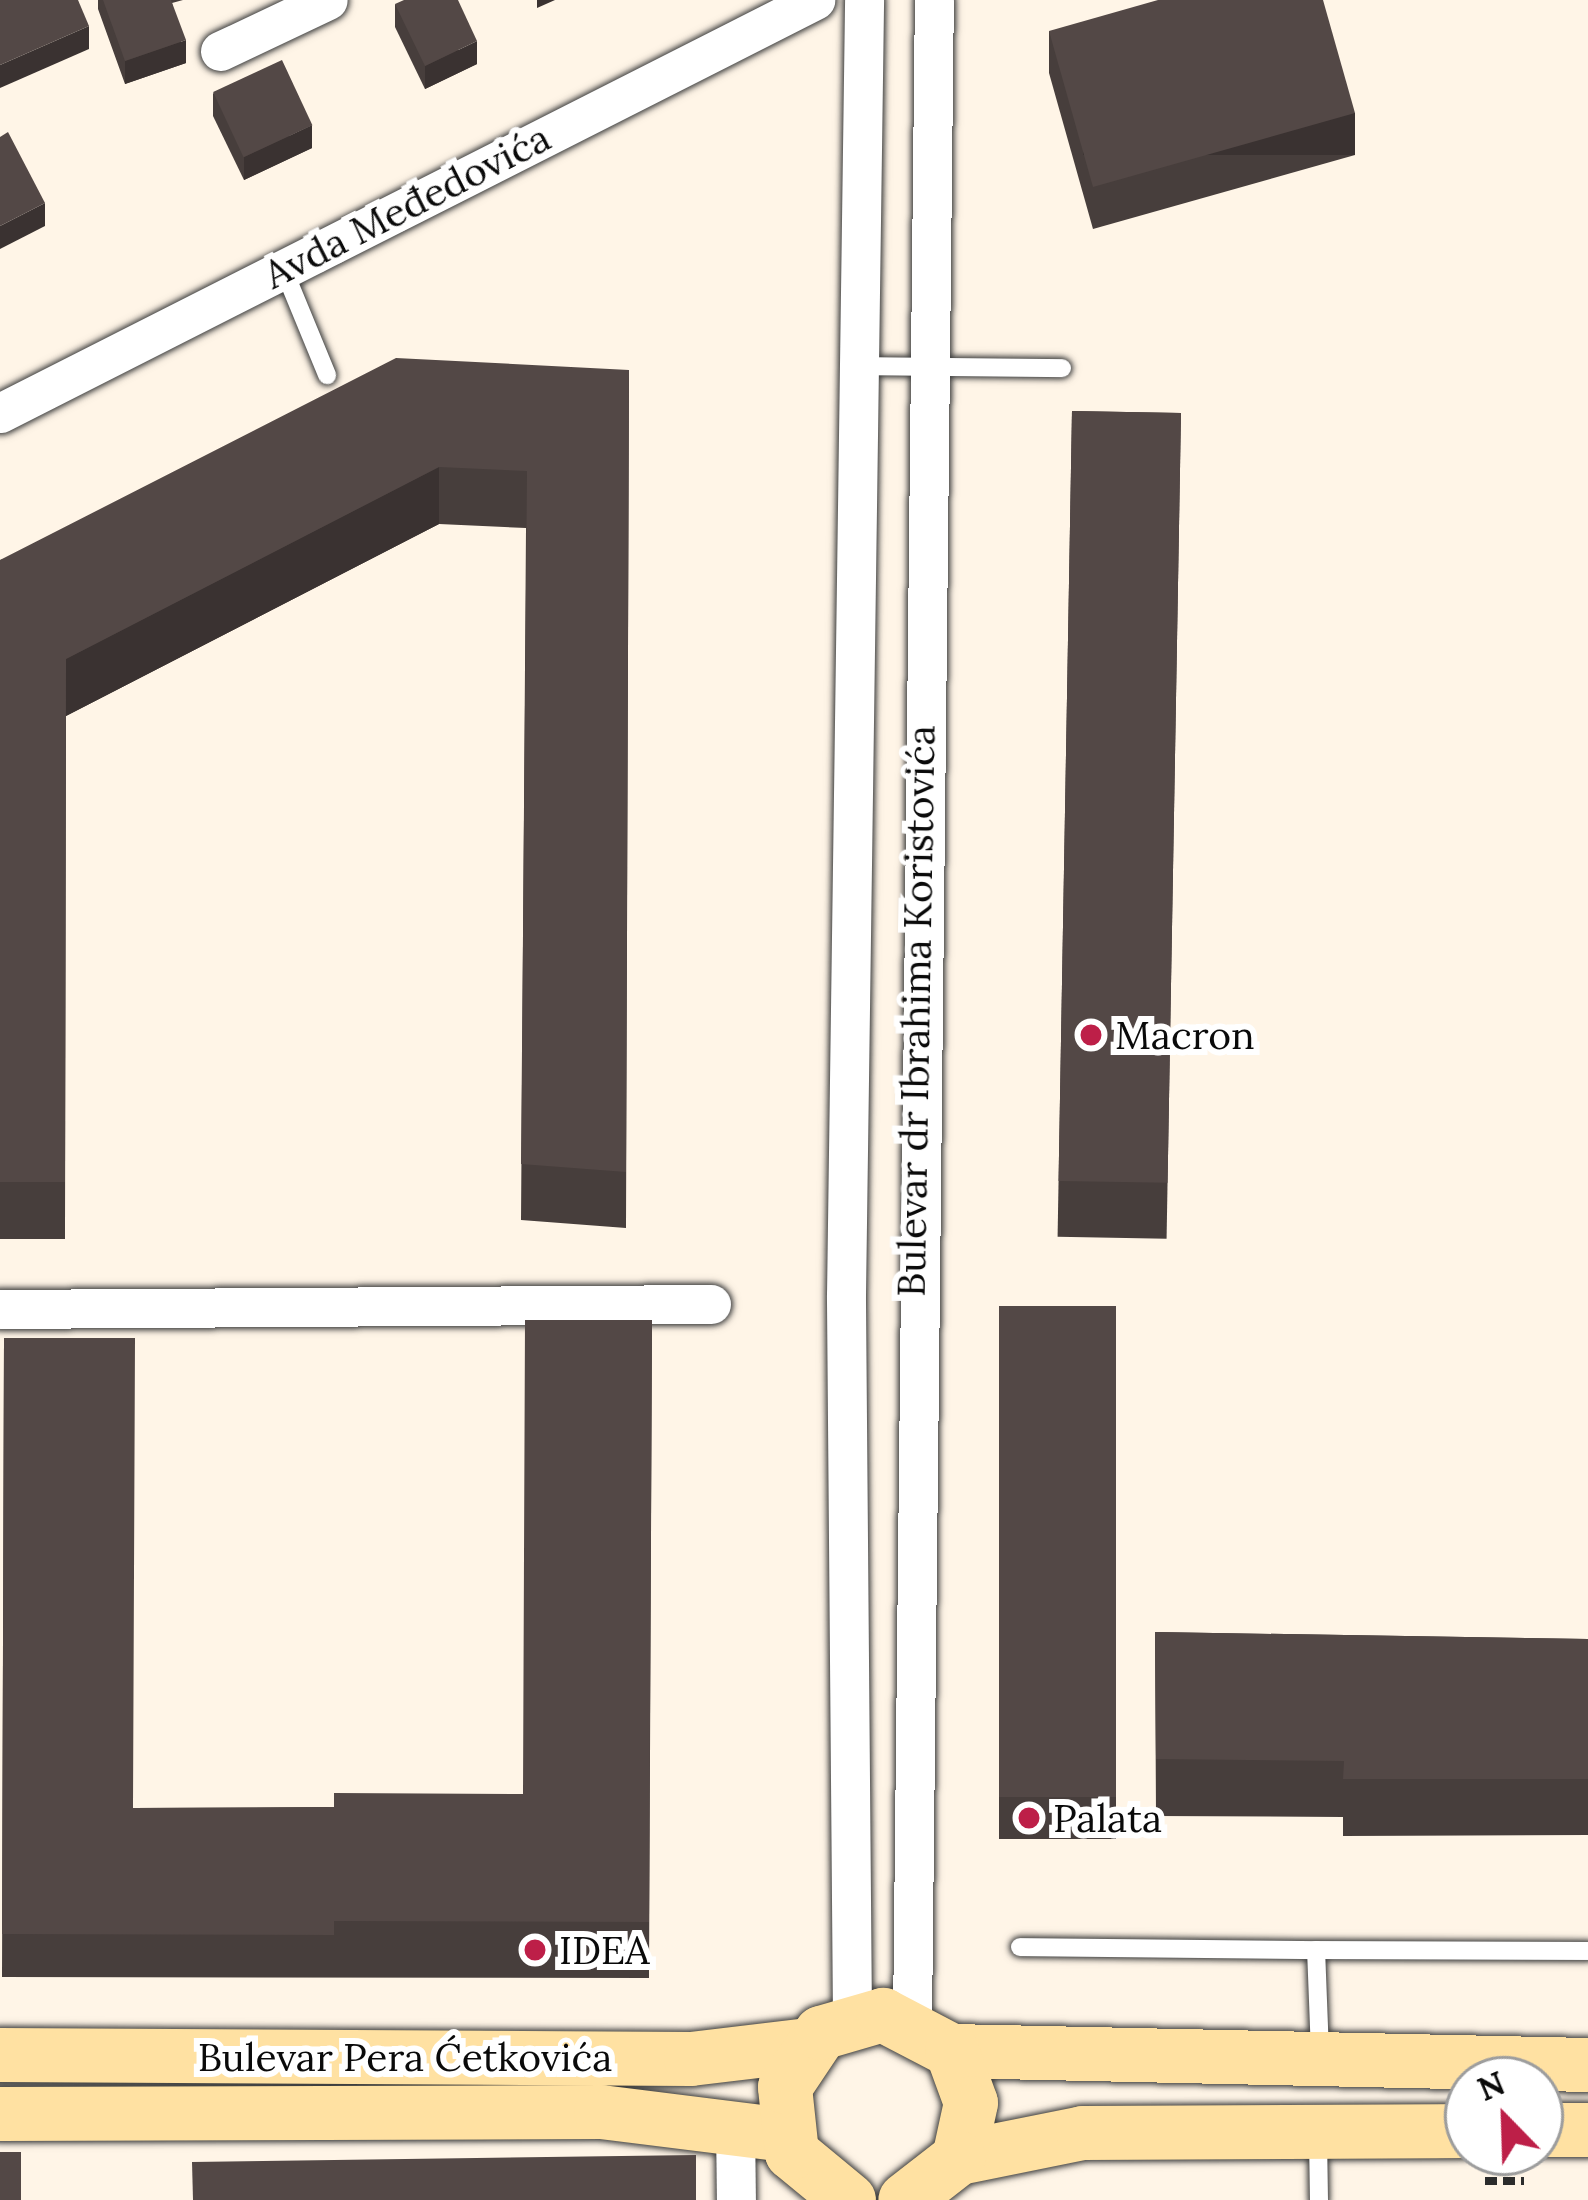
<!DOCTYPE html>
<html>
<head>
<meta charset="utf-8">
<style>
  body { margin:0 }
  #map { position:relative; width:1588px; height:2200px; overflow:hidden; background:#fff5e7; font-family:Lora,serif }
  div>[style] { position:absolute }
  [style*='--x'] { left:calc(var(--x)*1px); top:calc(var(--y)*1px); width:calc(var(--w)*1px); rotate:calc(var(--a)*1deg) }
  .path>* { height:8px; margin-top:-4px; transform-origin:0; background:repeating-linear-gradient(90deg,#2c2c2c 0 12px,transparent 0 18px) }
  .roads { filter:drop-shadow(0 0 3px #3d3d3d) drop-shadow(0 0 3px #3d3d3d) }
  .service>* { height:18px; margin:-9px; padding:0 9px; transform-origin:9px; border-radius:9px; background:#fff }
  .minor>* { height:39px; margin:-19.5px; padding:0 19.5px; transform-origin:19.5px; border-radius:19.5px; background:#fff }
  .secondary>* { height:54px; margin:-27px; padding:0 27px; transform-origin:27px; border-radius:27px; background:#ffe1a2 }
  .wall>* { inset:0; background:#473e3c; transform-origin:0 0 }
  .shaded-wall>* { inset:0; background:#3a3231; transform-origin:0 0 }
  .building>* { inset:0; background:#534846; transform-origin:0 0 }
  .dots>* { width:33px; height:33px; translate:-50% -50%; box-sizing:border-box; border:6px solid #fff; border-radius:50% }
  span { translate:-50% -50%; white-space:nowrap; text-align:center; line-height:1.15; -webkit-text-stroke:12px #fff; paint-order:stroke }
  .street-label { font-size:39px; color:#0a0a0a }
  .poi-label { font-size:39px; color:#0a0a0a }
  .left { translate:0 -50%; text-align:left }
  .north { position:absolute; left:1444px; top:2056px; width:120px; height:120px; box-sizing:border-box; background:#fff; border:3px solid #9d9d9d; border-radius:50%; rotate:337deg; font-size:33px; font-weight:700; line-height:48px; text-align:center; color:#0a0a0a }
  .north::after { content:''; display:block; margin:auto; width:42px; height:54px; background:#bd1f48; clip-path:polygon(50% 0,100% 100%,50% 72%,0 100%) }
</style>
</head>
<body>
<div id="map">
  <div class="path">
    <div style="--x:1485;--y:2181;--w:39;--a:0"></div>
  </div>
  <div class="roads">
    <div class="service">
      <div style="--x:283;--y:268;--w:116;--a:67.6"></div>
      <div style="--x:858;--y:366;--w:204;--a:0.6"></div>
      <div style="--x:1020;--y:1947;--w:296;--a:0.6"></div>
      <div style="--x:1320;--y:2053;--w:103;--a:-92.2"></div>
      <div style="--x:1316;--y:1950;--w:272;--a:0.2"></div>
      <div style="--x:1318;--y:2137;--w:63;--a:89.1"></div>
    </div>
    <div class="minor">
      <div style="--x:220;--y:51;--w:119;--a:-25.3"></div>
      <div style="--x:0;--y:413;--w:914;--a:-26.87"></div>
      <div style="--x:0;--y:1309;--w:711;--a:-0.4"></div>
      <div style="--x:852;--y:2018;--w:723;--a:-90.48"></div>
      <div style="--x:846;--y:1295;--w:1295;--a:-89.2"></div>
      <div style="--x:912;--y:2022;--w:2022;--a:-89.38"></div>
      <div style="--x:735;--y:2123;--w:77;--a:89.3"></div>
    </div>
    <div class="secondary">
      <div style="--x:952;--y:2051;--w:636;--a:1.26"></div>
      <div style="--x:0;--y:2055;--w:691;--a:0.33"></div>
      <div style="--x:691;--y:2059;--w:118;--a:-6.8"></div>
      <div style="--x:0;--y:2114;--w:601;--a:-0.19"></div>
      <div style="--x:601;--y:2112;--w:186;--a:7.1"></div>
      <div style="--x:1540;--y:2130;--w:48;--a:0"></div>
      <div style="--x:959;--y:2158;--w:126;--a:-11.4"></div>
      <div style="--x:1083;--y:2133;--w:385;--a:-0.3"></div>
      <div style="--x:849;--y:2200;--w:74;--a:-140.5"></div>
      <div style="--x:792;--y:2153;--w:66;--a:-96.1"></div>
      <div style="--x:785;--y:2087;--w:65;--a:-56.3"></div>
      <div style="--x:821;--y:2033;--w:65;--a:-16.2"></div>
      <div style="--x:883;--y:2015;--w:78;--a:27.6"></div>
      <div style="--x:952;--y:2051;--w:55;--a:69.9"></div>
      <div style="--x:971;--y:2103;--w:56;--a:102.3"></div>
      <div style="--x:959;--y:2158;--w:68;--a:142.1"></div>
    </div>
  </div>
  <div class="wall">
    <div style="clip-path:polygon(98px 0,183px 0,172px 3px,186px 63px,125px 84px,98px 9px)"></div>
    <div style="clip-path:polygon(395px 4px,477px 64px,425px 89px,395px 27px)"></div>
    <div style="clip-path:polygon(1049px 31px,1355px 155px,1093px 229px,1049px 73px)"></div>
    <div style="clip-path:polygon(213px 93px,312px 148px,244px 180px,213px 116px)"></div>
    <div style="clip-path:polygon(629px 370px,626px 1228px,521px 1220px,526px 528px,439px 524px,66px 716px,65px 1239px,0 1239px,0 560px)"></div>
    <div style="left:1072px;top:411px;width:109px;height:826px;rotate:1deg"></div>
    <div style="left:999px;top:1306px;width:117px;height:533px"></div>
    <div style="clip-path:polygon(652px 1320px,649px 1978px,2px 1977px,4px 1338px,133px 1808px,334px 1807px,523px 1794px)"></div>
    <div style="clip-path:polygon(1155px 1632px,1588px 1639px,1588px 1835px,1343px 1836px,1343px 1817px,1156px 1816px)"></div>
  </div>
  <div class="shaded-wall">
    <div style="clip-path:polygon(537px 0,555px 0,537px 8px)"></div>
    <div style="clip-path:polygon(89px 26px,89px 49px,0 88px,0 65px)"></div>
    <div style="clip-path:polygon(186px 40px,186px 63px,125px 84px,125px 61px)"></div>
    <div style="clip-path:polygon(477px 41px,477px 64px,425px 89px,425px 66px)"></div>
    <div style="left:1355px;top:113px;width:42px;height:272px;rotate:90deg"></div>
    <div style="clip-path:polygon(312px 125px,312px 148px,244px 180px,244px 157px)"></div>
    <div style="clip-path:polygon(45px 203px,45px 226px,0 249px,0 226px)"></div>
    <div style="clip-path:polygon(439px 467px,439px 524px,66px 716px,65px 1239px,66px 659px)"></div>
  </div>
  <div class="building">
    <div style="clip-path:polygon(0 0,78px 0,89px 26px,0 65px)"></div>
    <div style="clip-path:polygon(103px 0,171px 0,186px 40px,125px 61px)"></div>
    <div style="clip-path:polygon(404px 0,458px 0,477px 41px,425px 66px,395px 4px)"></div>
    <div style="clip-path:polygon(1158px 0,1323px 0,1355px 113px,1093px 187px,1049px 31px)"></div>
    <div style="left:282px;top:60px;width:72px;height:76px;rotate:65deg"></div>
    <div style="clip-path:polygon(8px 132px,45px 203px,0 226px,0 137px)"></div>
    <div style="clip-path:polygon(396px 358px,629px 370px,626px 1172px,521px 1164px,527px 471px,439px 467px,66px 659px,65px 1182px,0 1182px,0 560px)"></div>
    <div style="left:1072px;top:411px;width:109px;height:770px;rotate:1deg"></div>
    <div style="left:999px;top:1306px;width:117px;height:491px"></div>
    <div style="clip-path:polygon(525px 1320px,652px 1320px,649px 1922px,334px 1921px,334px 1793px,523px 1794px)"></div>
    <div style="clip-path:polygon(4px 1338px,135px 1338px,133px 1808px,334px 1807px,334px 1935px,2px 1934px)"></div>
    <div style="clip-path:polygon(1155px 1632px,1588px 1639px,1588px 1779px,1343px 1779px,1344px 1761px,1156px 1759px)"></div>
    <div style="left:0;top:2152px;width:21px;height:48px"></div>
    <div style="clip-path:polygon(696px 2155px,696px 2200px,193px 2200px,192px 2162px)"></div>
  </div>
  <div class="dots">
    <div style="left:1091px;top:1035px;background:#bd1f48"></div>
    <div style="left:1029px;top:1818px;background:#bd1f48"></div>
    <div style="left:535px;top:1950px;background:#bd1f48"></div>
  </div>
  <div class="street-label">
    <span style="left:407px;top:206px;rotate:-27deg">Avda Međedovića</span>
    <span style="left:916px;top:1011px;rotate:-89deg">Bulevar dr Ibrahima Koristovića</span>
    <span style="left:405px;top:2057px">Bulevar Pera Ćetkovića</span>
  </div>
  <div class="poi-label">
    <span class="left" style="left:1115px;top:1035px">Macron</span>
    <span class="left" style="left:1053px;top:1818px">Palata</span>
    <span class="left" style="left:559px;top:1950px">IDEA</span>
  </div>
  <div class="north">N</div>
</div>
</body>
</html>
